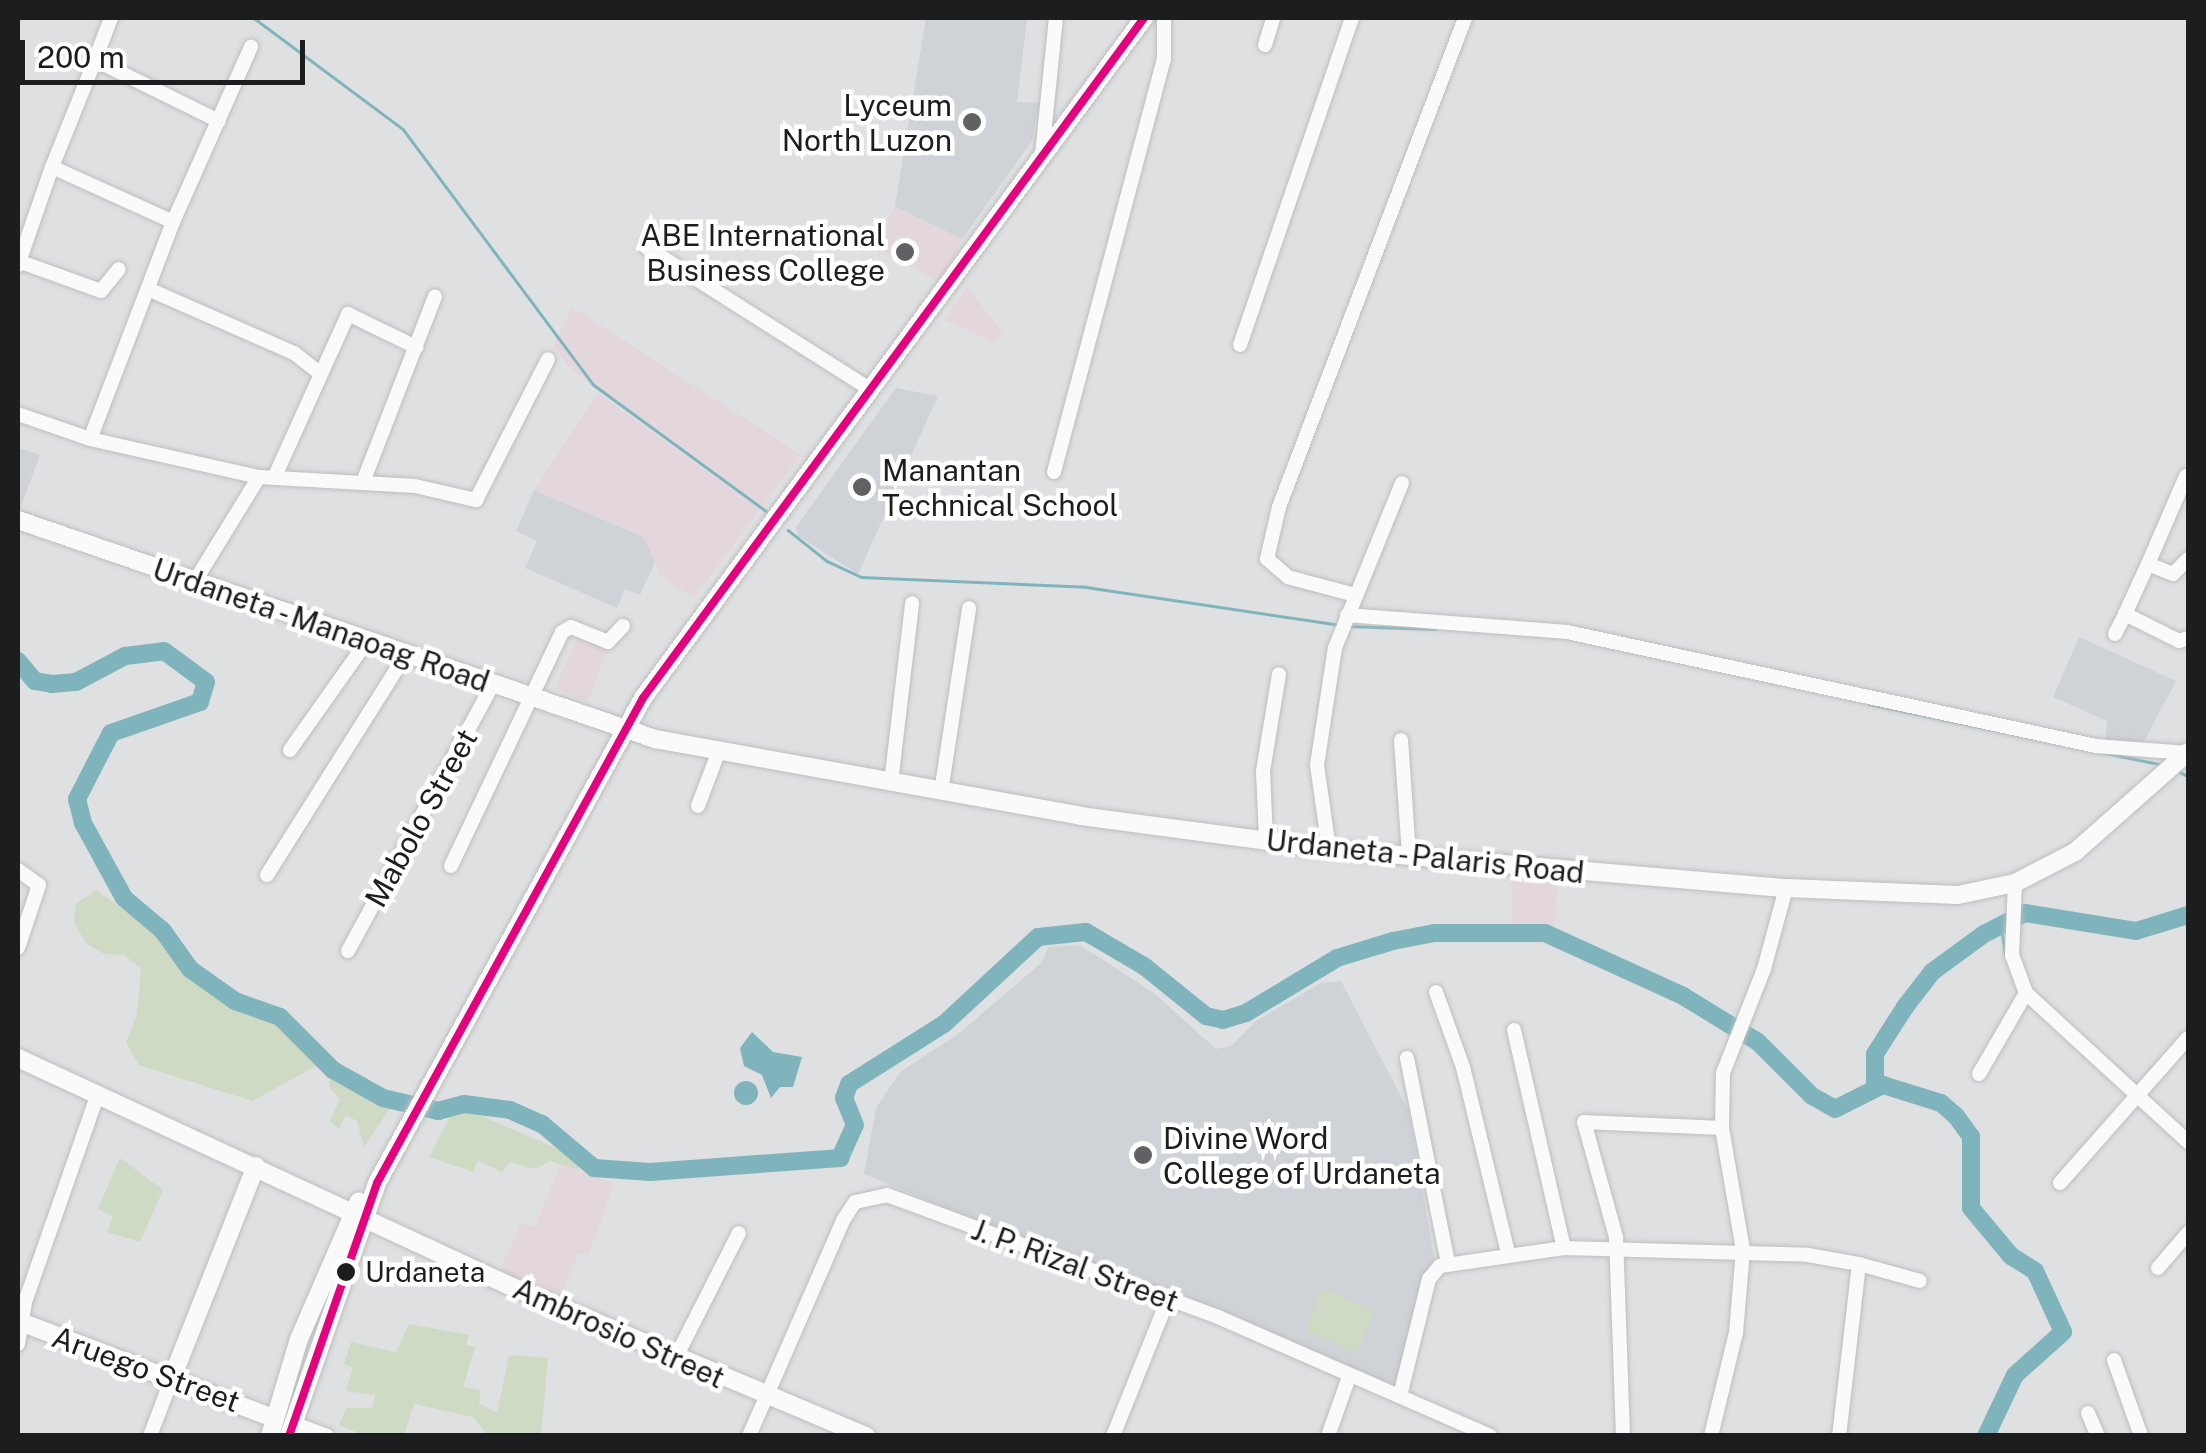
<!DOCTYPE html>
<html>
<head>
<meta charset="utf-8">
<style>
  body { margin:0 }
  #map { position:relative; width:2206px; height:1453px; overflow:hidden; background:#dfe0e1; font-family:"Public Sans",sans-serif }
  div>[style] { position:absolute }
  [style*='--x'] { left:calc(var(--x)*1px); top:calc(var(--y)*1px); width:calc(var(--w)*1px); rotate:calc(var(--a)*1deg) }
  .commercial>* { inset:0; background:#e3d7dc; transform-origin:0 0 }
  .built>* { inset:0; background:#cfd2d7 }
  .medical>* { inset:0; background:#e3d7dd }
  .green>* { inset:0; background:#cfdac5; transform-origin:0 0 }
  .water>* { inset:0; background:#80b4bd }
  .round { border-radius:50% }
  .stream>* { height:2.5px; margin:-1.25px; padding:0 1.25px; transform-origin:1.25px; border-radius:1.25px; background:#80b4bd }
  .river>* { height:18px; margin:-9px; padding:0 9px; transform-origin:9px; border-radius:9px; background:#80b4bd }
  .roads { filter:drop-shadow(0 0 2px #bdbebf) drop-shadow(0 0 2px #bdbebf) }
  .minor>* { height:14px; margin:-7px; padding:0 7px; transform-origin:7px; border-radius:7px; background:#fafafa }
  .major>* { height:18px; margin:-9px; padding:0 9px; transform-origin:9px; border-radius:9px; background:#fafafa }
  .bus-1>* { height:8px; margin:-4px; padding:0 4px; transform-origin:4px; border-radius:4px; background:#e5007d }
  .dots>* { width:28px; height:28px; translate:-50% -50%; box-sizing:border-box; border:5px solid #fff; border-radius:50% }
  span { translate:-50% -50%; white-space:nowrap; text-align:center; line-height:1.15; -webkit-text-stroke:9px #fff; paint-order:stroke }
  .bus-label { font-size:28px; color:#1c1d1e }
  .left { translate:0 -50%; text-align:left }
  .poi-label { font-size:30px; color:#1c1d1e }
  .right { translate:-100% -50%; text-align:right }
  .street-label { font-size:30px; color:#1c1d1e }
  .frame { position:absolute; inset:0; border:20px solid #1c1d1e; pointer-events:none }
  .scale { position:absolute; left:20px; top:40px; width:285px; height:45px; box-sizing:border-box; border:5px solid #1c1d1e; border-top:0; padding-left:12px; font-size:30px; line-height:35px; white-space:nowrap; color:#1c1d1e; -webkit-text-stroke:8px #fff; paint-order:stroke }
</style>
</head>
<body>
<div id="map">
  <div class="commercial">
    <div style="left:895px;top:206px;width:75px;height:48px;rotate:26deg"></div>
    <div style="clip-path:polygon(967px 287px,1003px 333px,995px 342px,944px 320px)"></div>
    <div style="clip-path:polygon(572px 307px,801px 455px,760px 510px,569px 367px,553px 345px)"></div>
    <div style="left:579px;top:633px;width:34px;height:61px;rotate:23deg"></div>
    <div style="clip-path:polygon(1512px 872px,1559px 874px,1554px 929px,1512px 925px)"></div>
    <div style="clip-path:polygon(561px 1164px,614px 1184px,588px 1256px,578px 1253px,559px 1299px,500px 1271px,521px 1224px,535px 1227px)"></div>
  </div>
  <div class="built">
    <div style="clip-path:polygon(926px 18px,1027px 18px,1017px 102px,1039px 103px,1032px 141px,962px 239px,895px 206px)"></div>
    <div style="clip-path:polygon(896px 388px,938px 396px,858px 574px,798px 536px,796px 527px)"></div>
    <div style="clip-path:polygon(18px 448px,40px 455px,19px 512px,18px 512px)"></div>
    <div style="clip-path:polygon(534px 490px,644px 537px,655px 562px,640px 595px,625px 589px,617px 608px,525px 568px,537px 541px,516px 531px)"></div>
    <div style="clip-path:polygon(2079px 637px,2176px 681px,2140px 749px,2105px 743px,2107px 721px,2053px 697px)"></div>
    <div style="clip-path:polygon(1080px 945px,1155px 994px,1216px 1049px,1231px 1046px,1256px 1021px,1321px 983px,1341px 981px,1409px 1112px,1434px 1258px,1393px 1388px,1172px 1290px,1133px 1285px,864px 1174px,876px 1108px,900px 1072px,957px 1035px,1041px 963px,1049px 947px)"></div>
  </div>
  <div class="medical">
    <div style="clip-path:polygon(598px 393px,760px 510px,694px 598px,661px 577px,644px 537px,534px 490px)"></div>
  </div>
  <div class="green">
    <div style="clip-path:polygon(96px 890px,165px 939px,182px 965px,218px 991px,288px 1027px,322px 1063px,252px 1101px,139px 1065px,126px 1043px,137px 1014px,141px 968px,124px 955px,104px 954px,86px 943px,74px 923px,76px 904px)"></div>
    <div style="clip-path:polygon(331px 1073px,392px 1105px,364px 1147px,357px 1121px,346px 1115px,339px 1129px,330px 1121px,340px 1099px,329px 1087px)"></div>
    <div style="clip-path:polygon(456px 1105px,584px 1160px,578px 1170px,550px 1161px,536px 1169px,510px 1162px,502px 1172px,478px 1161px,473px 1172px,429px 1157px)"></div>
    <div style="clip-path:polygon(120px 1158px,163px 1190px,140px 1242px,107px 1232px,113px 1217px,98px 1209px)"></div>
    <div style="left:1323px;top:1288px;width:57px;height:46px;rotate:24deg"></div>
    <div style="clip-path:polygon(409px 1324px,469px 1335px,466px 1345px,475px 1347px,463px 1387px,481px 1390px,479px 1403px,497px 1413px,509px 1355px,548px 1358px,541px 1435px,487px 1435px,473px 1417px,414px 1404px,404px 1435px,363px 1435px,339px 1425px,346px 1408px,372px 1408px,375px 1395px,346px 1391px,353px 1368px,344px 1364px,351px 1342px,396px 1352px)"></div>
  </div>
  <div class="water">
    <div style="clip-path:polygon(752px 1032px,773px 1052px,802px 1057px,793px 1087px,780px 1087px,771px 1098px,762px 1075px,744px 1066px,740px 1048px)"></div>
    <div class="round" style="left:734px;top:1081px;width:24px;height:24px"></div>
  </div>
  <div class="stream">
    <div style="--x:254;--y:18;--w:186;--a:36.7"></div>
    <div style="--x:403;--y:129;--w:319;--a:53.3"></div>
    <div style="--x:594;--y:385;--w:213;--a:36.2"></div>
    <div style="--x:788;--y:530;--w:50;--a:38.5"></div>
    <div style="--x:827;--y:561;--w:38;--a:25"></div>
    <div style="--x:861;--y:577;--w:225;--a:2.5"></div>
    <div style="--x:1086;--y:587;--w:257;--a:8.5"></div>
    <div style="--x:1348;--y:626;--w:87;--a:2"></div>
    <div style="--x:1869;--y:704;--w:301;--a:11.7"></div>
    <div style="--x:2176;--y:770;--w:13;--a:27"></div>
    <div style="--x:2001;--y:925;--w:31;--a:81"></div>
  </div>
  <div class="river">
    <div style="--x:18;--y:661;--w:26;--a:50"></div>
    <div style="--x:35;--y:681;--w:17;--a:10"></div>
    <div style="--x:52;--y:684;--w:24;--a:-5"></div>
    <div style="--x:76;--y:682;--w:55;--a:-28"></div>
    <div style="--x:125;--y:656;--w:39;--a:-7"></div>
    <div style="--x:164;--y:651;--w:52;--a:36.4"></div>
    <div style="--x:206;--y:682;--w:21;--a:107"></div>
    <div style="--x:200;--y:702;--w:94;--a:160.8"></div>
    <div style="--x:111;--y:733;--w:74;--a:117.3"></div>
    <div style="--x:77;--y:799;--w:25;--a:76"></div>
    <div style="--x:83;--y:823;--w:85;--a:61.3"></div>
    <div style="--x:124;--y:898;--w:51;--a:40.2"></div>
    <div style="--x:163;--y:931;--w:47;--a:54.6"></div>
    <div style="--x:190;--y:969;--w:55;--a:35.4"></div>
    <div style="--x:235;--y:1001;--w:48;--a:19.6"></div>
    <div style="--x:280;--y:1017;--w:75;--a:45"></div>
    <div style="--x:333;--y:1070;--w:57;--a:29.2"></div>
    <div style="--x:383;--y:1098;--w:57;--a:13.3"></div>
    <div style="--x:438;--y:1111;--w:27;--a:-15"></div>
    <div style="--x:464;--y:1104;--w:46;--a:7.4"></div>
    <div style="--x:510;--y:1110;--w:35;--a:24"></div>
    <div style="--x:542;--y:1124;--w:68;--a:40.2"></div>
    <div style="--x:594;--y:1168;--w:56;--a:4.1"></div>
    <div style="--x:650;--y:1172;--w:191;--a:-4.2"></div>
    <div style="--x:840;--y:1158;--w:36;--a:-66"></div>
    <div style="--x:855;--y:1125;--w:29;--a:-112"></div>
    <div style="--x:844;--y:1098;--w:15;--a:-70"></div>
    <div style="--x:849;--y:1084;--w:112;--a:-32.3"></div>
    <div style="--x:944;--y:1024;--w:128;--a:-42.8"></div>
    <div style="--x:1038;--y:937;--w:48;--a:-5.9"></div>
    <div style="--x:1086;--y:932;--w:67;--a:30.4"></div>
    <div style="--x:1144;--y:966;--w:80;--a:38.9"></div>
    <div style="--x:1206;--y:1016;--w:17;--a:13"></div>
    <div style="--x:1223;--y:1020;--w:24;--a:-17"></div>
    <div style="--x:1246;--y:1013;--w:106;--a:-31.1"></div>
    <div style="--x:1337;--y:958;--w:59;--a:-16.9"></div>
    <div style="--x:1393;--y:941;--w:42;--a:-11"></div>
    <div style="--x:1434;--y:933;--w:111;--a:0"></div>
    <div style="--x:1545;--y:933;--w:152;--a:24.5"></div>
    <div style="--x:1683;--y:996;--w:88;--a:31.5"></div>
    <div style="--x:1758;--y:1042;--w:76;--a:45"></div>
    <div style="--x:1812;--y:1096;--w:26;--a:29"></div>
    <div style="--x:1835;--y:1109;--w:54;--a:-26.6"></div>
    <div style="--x:1883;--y:1085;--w:61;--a:17.2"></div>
    <div style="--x:1941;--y:1103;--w:20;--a:41"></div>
    <div style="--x:1956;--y:1116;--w:26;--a:54"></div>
    <div style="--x:1971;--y:1137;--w:71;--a:90"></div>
    <div style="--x:1971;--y:1208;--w:62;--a:50.2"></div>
    <div style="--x:2011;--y:1256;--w:28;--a:32"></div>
    <div style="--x:2035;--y:1271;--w:67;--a:65.3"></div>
    <div style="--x:2063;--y:1332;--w:64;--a:138.1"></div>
    <div style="--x:2015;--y:1375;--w:68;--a:115.4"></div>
    <div style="--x:1875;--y:1087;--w:33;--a:-90"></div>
    <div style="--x:1875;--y:1054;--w:56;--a:-57.4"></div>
    <div style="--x:1905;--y:1007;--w:44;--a:-52.4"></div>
    <div style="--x:1932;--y:972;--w:64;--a:-36.2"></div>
    <div style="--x:1984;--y:934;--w:46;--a:-27.1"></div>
    <div style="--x:2025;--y:913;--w:112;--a:9.2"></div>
    <div style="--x:2136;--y:931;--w:54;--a:-17.1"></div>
  </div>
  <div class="roads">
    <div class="minor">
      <div style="--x:1265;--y:45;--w:28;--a:-73"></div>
      <div style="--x:95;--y:60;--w:45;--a:-69.1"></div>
      <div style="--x:1042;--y:155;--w:138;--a:-84.2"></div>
      <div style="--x:52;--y:167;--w:115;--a:-68.1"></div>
      <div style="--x:95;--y:60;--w:138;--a:26.2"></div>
      <div style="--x:173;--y:222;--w:192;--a:-66"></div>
      <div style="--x:646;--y:247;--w:267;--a:32.4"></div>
      <div style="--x:18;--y:261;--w:88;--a:19.9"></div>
      <div style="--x:101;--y:291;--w:28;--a:-51"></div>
      <div style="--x:18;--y:265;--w:104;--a:-70.9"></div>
      <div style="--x:52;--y:167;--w:133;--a:24.4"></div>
      <div style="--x:173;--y:222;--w:232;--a:110.9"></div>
      <div style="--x:148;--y:289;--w:159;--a:23.7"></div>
      <div style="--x:294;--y:353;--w:31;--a:38"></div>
      <div style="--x:1240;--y:345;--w:346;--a:-71.1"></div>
      <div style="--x:18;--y:414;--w:76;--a:19.1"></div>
      <div style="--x:90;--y:439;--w:173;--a:12.7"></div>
      <div style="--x:259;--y:477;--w:156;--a:3.3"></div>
      <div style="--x:415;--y:486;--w:63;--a:12.9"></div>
      <div style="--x:476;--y:500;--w:158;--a:-62.9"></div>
      <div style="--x:1054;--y:472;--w:426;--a:-75.1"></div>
      <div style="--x:1164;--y:60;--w:42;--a:-90"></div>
      <div style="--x:275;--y:476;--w:178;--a:-65.7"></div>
      <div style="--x:348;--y:314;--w:76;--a:25.9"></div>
      <div style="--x:363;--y:482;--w:199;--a:-68.8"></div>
      <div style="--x:2188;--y:559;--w:21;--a:135"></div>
      <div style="--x:2173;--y:574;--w:27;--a:-158"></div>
      <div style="--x:2148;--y:564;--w:55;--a:114.7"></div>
      <div style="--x:2125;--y:614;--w:60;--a:26.6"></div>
      <div style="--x:2179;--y:641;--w:9;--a:-18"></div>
      <div style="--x:2148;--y:564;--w:96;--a:-66.6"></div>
      <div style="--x:195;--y:581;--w:122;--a:-58.4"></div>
      <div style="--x:1355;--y:595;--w:69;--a:-165"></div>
      <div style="--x:1288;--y:577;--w:28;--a:-139"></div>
      <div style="--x:1267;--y:559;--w:53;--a:-77"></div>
      <div style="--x:1279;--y:507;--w:523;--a:-69.17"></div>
      <div style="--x:1347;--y:615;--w:221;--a:4.4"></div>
      <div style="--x:1567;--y:632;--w:541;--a:12.16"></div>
      <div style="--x:2096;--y:746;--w:91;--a:4.4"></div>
      <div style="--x:2115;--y:634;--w:22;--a:-63"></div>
      <div style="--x:1401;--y:740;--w:115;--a:86"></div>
      <div style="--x:290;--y:750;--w:135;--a:-54.7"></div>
      <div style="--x:891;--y:783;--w:181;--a:-83.3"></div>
      <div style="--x:941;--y:792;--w:186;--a:-81.3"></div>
      <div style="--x:698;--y:806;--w:57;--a:-69.3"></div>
      <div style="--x:1266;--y:840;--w:69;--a:-92.5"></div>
      <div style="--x:1263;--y:771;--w:98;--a:-80.6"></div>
      <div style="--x:1329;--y:849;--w:85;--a:-98.1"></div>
      <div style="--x:1317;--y:765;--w:118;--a:-81.3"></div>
      <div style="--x:1335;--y:648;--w:178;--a:-67.9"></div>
      <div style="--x:451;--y:866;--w:259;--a:-64.6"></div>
      <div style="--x:562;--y:632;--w:10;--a:-29"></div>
      <div style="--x:571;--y:627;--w:40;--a:22"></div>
      <div style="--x:608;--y:642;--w:22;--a:-47"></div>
      <div style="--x:18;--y:870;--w:26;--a:36"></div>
      <div style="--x:39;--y:885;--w:66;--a:108.4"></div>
      <div style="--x:267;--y:875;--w:262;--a:-57.8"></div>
      <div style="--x:2015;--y:883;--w:72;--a:92.4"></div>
      <div style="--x:2012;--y:955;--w:40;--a:69.8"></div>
      <div style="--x:2026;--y:993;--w:220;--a:42.6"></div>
      <div style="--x:348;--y:951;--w:302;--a:-61.5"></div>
      <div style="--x:1436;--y:992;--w:80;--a:70.2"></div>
      <div style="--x:1463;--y:1067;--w:191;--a:76.4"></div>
      <div style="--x:1514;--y:1030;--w:224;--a:77.1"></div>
      <div style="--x:1407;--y:1058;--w:209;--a:78.7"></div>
      <div style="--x:1979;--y:1074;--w:94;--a:-59.9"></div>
      <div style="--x:2060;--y:1183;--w:193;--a:-48.6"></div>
      <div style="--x:1859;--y:1264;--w:63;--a:15.6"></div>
      <div style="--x:2158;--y:1268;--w:46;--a:-49.4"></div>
      <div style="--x:18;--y:1344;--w:43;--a:-80.5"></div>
      <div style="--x:25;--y:1302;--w:220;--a:-70.7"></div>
      <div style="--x:675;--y:1359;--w:141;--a:-63.1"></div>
      <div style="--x:2114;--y:1360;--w:81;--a:70.4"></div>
      <div style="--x:1400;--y:1396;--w:121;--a:-76.1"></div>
      <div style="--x:1429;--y:1279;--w:17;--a:-50"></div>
      <div style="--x:1440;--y:1266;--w:125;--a:-8.3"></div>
      <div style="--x:1564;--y:1248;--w:244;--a:1.6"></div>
      <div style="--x:1808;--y:1255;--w:52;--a:10"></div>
      <div style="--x:1859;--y:1264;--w:173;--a:96.6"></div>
      <div style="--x:2088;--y:1413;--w:25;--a:67"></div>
      <div style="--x:292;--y:1423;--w:37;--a:20"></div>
      <div style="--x:150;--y:1436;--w:62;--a:-69.2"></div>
      <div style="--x:749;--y:1436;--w:237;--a:-66.4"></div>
      <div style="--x:844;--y:1219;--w:20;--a:-57"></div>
      <div style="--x:855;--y:1202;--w:33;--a:-12"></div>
      <div style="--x:887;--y:1195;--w:353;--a:20.2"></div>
      <div style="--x:1218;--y:1317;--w:297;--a:23.6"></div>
      <div style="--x:1113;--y:1436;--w:148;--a:-68.1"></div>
      <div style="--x:1328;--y:1436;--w:63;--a:-70.4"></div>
      <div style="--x:1623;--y:1436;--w:199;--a:-92"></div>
      <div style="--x:1616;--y:1237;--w:119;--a:-105.5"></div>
      <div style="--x:1584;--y:1122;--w:138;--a:2.5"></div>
      <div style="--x:1711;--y:1436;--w:106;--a:-76.4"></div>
      <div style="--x:1736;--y:1333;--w:83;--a:-85.2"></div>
      <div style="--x:1743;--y:1250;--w:124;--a:-99.8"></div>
      <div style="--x:1722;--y:1128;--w:55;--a:-89"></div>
      <div style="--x:1723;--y:1073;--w:112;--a:-68.5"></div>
      <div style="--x:1764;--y:969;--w:84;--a:-74.8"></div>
    </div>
    <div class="major">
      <div style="--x:18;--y:520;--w:674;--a:18.97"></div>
      <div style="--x:655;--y:739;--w:433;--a:10.2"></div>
      <div style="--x:1081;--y:816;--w:250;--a:7.6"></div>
      <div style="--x:1329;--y:849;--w:459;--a:4.9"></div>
      <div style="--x:1786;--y:888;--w:172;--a:2.3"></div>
      <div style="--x:1958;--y:895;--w:58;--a:-11.9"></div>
      <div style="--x:2015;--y:883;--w:68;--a:-27.3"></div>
      <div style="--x:2075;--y:852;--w:151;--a:-41.5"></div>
      <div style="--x:18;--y:1058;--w:540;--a:24.86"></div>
      <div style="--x:508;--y:1285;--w:389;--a:22.9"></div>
      <div style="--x:18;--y:1321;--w:274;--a:20.8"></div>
      <div style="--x:172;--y:1378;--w:228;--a:-68.4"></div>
      <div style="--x:270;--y:1436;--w:101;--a:-73.4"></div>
      <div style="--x:299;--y:1339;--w:150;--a:-66.5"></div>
      <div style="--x:289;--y:1436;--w:268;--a:-70.8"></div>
      <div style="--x:377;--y:1183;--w:553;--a:-61.26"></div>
      <div style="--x:643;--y:698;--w:845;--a:-53.62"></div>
    </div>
  </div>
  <div class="bus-1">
    <div style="--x:289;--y:1436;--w:268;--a:-70.8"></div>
    <div style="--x:377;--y:1183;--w:553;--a:-61.26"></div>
    <div style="--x:643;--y:698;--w:845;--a:-53.62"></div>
  </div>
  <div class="dots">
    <div style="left:972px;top:122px;background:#606162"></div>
    <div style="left:905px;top:252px;background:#606162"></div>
    <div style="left:862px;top:487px;background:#606162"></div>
    <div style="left:1143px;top:1155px;background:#606162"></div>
    <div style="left:346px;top:1272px;background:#1c1d1e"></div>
  </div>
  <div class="bus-label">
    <span class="left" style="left:365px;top:1272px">Urdaneta</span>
  </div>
  <div class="poi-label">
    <span class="right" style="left:952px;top:122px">Lyceum<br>North Luzon</span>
    <span class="right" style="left:885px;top:252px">ABE International<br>Business College</span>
    <span class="left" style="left:882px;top:487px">Manantan<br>Technical School</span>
    <span class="left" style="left:1163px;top:1155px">Divine Word<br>College of Urdaneta</span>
  </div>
  <div class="street-label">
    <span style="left:321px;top:625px;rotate:19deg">Urdaneta - Manaoag Road</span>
    <span style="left:421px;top:818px;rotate:-61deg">Mabolo Street</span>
    <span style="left:1425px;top:856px;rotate:6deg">Urdaneta - Palaris Road</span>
    <span style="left:1075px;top:1265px;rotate:20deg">J. P. Rizal Street</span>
    <span style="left:619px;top:1333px;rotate:24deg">Ambrosio Street</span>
    <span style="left:146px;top:1369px;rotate:20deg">Aruego Street</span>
  </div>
  <div class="frame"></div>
  <div class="scale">200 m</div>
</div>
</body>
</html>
